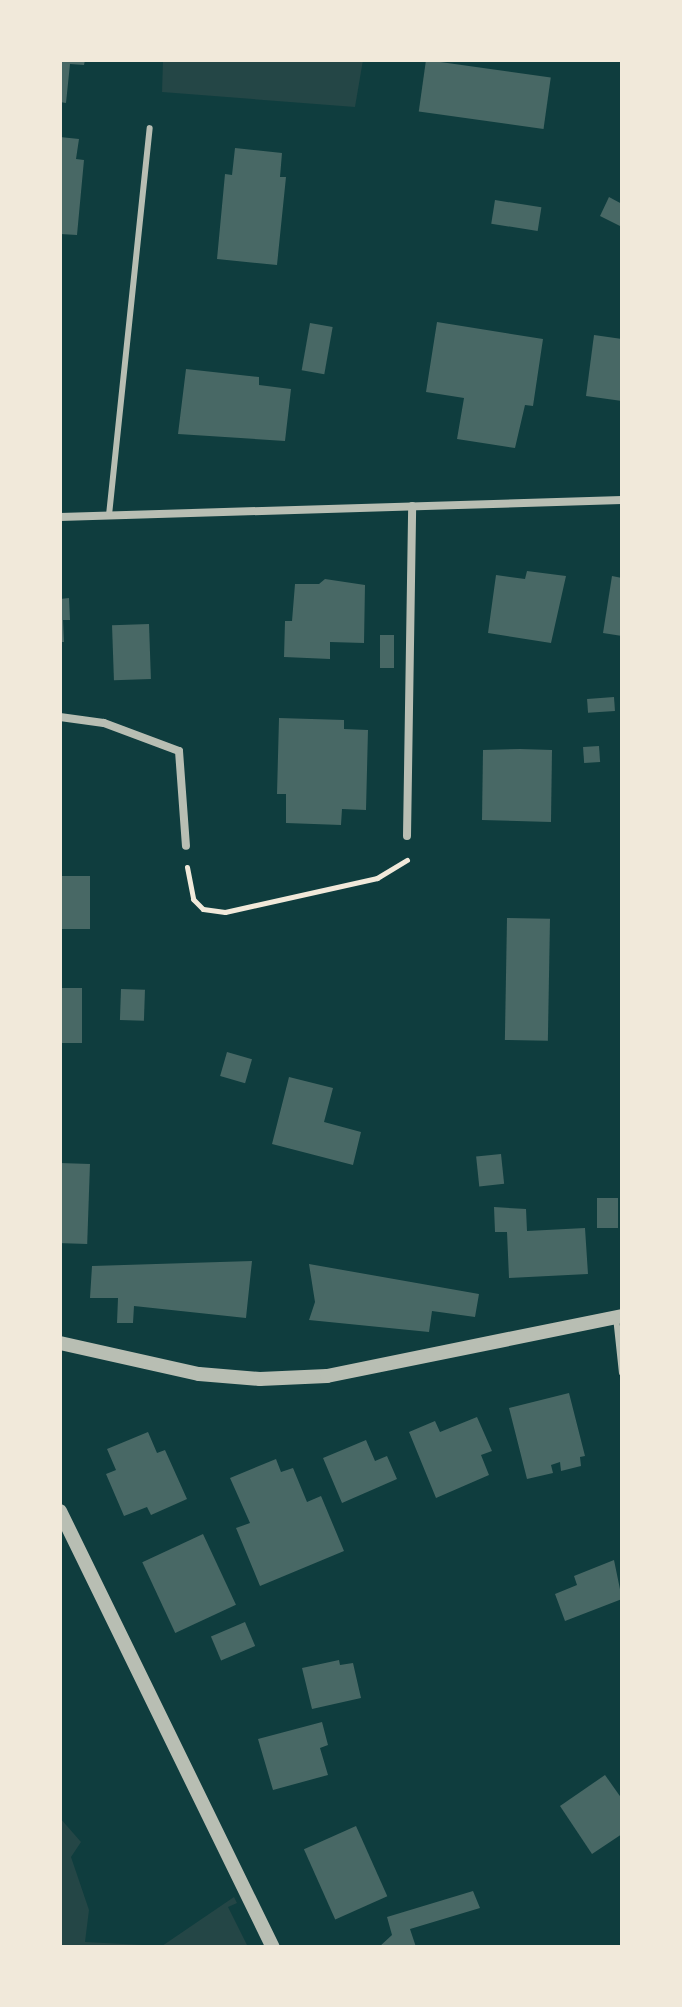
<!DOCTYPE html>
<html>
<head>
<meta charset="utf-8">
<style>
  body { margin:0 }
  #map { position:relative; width:682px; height:2007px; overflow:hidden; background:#0f3d3e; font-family:"Libre Baskerville",serif }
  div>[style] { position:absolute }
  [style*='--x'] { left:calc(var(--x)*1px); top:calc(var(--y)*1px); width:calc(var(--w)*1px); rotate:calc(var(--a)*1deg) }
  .green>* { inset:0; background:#244646 }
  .building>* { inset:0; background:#486865; transform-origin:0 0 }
  .path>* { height:5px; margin:-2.5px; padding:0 2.5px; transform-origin:2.5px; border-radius:2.5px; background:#f1e9da }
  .service>* { height:6px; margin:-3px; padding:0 3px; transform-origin:3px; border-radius:3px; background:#b8beb3 }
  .minor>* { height:8px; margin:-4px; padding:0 4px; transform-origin:4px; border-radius:4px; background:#b8beb3 }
  .tertiary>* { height:14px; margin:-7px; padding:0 7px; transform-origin:7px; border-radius:7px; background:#b8beb3 }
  span { translate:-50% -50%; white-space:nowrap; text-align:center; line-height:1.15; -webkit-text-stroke:7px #f1e9da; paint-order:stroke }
  .frame { position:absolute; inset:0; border:62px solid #f1e9da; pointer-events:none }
</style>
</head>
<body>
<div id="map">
  <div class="green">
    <div style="clip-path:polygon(163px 60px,363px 60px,355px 107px,162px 92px)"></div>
    <div style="clip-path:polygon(60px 1818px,81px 1842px,71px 1857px,89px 1910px,85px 1942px,162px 1946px,234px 1897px,237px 1903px,228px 1907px,248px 1947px,60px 1947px)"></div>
  </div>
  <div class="building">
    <div style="clip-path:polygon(60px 60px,85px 60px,84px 65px,70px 64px,66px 103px,60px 102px)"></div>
    <div style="left:426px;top:60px;width:126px;height:52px;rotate:8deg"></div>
    <div style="clip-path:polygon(60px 137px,79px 139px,76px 159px,84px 160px,77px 235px,60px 234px)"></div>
    <div style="clip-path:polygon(235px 148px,282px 153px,280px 177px,286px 177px,277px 265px,217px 259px,225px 174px,232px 175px)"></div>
    <div style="clip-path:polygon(609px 197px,622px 204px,622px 227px,600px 216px)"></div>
    <div style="left:495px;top:200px;width:47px;height:24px;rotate:9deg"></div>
    <div style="clip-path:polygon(437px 322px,543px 339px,533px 406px,525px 405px,515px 448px,457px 439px,464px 398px,426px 392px)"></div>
    <div style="left:310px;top:323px;width:23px;height:48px;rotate:10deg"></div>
    <div style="clip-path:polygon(594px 335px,622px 339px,622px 401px,586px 396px)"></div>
    <div style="clip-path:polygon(186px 369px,259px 377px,259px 385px,291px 389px,285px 441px,178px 434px)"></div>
    <div style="clip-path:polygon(527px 571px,566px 576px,551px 643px,488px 633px,496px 575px,525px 579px)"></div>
    <div style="clip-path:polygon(612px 576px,622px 578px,622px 636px,603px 633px)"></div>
    <div style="clip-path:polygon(325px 579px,365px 585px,364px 643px,330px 642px,330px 659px,284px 657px,285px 621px,292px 621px,295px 584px,319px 584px)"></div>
    <div style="clip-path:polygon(69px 598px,70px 620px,63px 620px,64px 642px,60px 642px,60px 599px)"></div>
    <div style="left:149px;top:624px;width:55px;height:37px;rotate:88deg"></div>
    <div style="left:380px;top:635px;width:14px;height:33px"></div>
    <div style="left:614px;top:697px;width:14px;height:27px;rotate:86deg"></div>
    <div style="clip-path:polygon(279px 718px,344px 720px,344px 729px,368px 730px,366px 810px,342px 809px,341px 825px,286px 823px,286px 794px,277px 794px)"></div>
    <div style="left:599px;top:746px;width:16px;height:16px;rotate:86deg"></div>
    <div style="clip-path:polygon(520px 749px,552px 750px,551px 822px,482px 820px,483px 750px)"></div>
    <div style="left:60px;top:876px;width:30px;height:53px"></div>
    <div style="left:507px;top:918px;width:43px;height:122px;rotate:1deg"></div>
    <div style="left:60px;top:988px;width:22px;height:55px"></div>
    <div style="left:121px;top:989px;width:24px;height:31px;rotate:2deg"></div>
    <div style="left:227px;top:1052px;width:26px;height:25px;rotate:16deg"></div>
    <div style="clip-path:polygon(289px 1077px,333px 1088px,324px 1122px,361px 1132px,353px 1165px,272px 1144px)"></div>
    <div style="left:501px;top:1154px;width:30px;height:25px;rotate:84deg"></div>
    <div style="left:60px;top:1163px;width:30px;height:80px;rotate:2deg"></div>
    <div style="left:597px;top:1198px;width:21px;height:30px"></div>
    <div style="clip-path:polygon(494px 1207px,526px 1209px,527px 1231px,585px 1228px,588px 1274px,509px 1278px,507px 1232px,495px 1232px)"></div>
    <div style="clip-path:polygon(252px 1261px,246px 1318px,134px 1306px,133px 1323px,117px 1323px,118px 1298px,90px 1298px,92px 1266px)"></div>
    <div style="clip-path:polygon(309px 1264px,479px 1294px,475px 1317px,432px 1311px,429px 1332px,309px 1320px,315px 1302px)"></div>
    <div style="clip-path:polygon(569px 1393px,585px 1456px,580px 1457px,581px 1466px,561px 1471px,560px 1462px,551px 1465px,553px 1473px,527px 1479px,509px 1408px)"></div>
    <div style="clip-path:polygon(477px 1417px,492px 1451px,481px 1455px,489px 1475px,436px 1498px,409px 1432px,435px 1421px,440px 1432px)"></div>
    <div style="clip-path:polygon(148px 1432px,157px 1453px,165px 1450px,187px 1499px,151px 1515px,147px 1507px,124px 1516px,106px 1474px,116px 1470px,107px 1449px)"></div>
    <div style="clip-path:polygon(366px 1440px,375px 1461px,387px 1456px,397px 1479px,342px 1503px,323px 1458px)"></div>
    <div style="clip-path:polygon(276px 1459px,281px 1472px,293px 1468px,307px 1502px,321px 1496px,344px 1551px,260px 1586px,236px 1528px,250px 1523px,230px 1478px)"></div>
    <div style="left:203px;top:1534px;width:78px;height:67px;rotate:65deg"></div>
    <div style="clip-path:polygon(614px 1560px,622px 1599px,565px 1621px,555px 1594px,577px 1585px,574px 1576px)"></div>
    <div style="left:245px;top:1622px;width:26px;height:37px;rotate:67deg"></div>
    <div style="clip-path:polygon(339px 1660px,340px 1665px,353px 1663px,361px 1698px,312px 1709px,302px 1668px)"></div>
    <div style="clip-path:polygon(322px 1722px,328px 1745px,320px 1748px,328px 1775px,273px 1790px,258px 1739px)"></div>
    <div style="clip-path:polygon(605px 1775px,622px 1799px,622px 1834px,592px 1854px,560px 1806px)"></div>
    <div style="left:356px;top:1826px;width:77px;height:57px;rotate:66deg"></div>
    <div style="clip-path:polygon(473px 1891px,480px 1908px,410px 1929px,416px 1947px,379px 1947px,392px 1935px,387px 1917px)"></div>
  </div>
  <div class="path">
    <div style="--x:187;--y:867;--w:33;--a:79"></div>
    <div style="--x:193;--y:899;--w:14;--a:45"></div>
    <div style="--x:203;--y:909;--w:22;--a:8"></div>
    <div style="--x:225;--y:912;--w:156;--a:-12.6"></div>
    <div style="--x:377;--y:878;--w:35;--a:-31"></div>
  </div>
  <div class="service">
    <div style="--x:109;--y:515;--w:389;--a:-84"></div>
    <div style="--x:616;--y:1317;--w:56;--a:83.9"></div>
  </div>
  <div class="minor">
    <div style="--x:60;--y:517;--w:562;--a:-1.73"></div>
    <div style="--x:60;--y:717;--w:44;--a:7.8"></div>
    <div style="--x:104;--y:723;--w:80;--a:20.5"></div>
    <div style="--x:179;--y:751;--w:95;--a:85.8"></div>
    <div style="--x:407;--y:836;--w:330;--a:-89.1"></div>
  </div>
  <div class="tertiary">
    <div style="--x:60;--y:1343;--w:142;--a:12.6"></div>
    <div style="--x:199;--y:1374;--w:61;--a:4.7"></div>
    <div style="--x:260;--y:1379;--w:67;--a:-2.6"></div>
    <div style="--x:327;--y:1376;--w:301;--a:-11.5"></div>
    <div style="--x:60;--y:1511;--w:485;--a:64"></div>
  </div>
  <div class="frame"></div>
</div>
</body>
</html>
